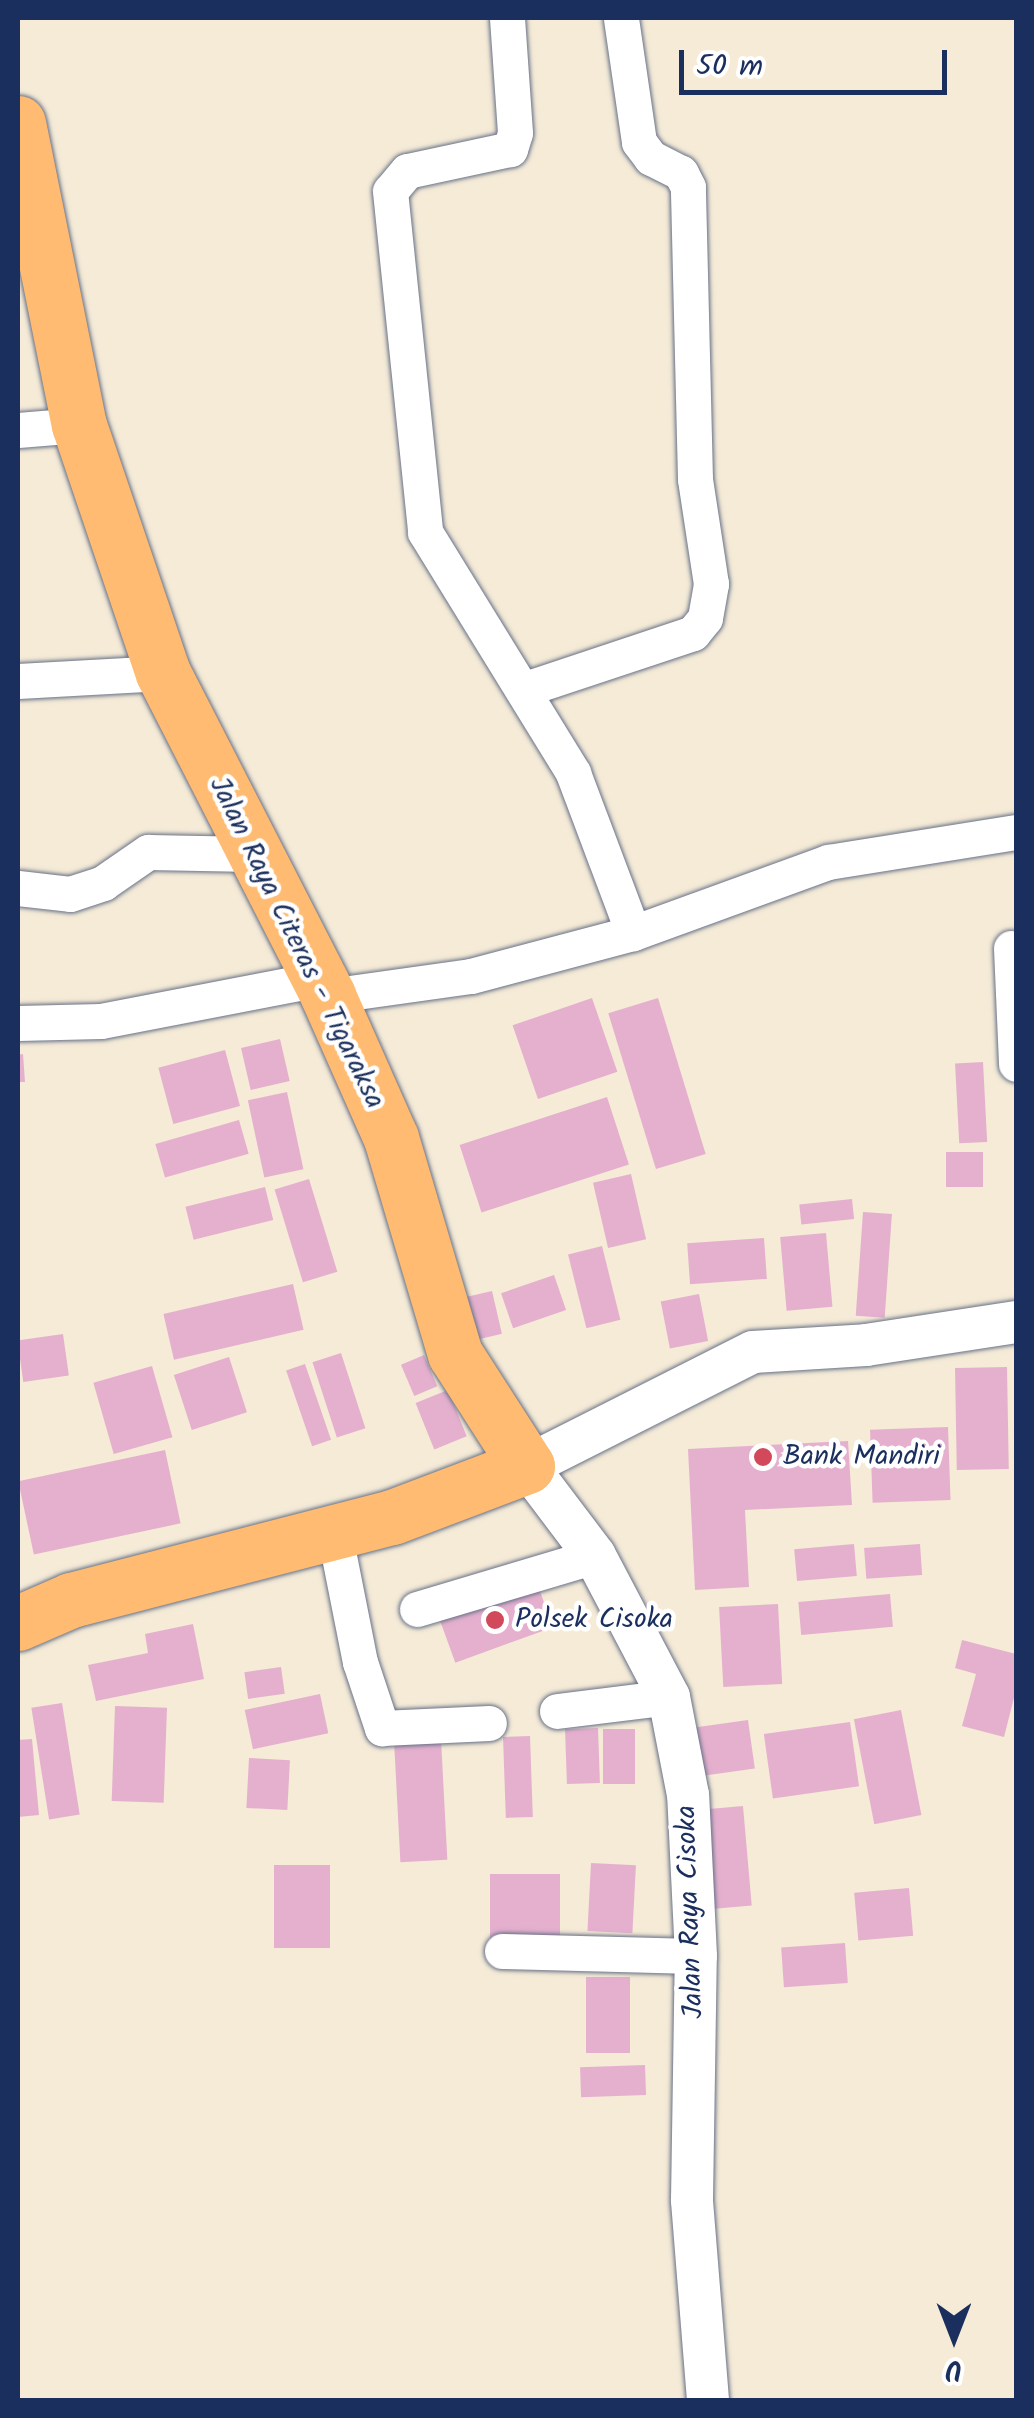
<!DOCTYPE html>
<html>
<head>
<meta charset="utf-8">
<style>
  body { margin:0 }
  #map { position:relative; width:1034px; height:2418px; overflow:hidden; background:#f5ebd7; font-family:Kalam,sans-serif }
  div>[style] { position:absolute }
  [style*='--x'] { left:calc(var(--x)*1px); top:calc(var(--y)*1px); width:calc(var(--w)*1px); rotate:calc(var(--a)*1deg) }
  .building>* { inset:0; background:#e5b0ce; transform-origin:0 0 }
  .roads { filter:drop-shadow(0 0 2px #677188) drop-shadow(0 0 2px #677188) }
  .minor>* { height:35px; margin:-17.5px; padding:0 17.5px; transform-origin:17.5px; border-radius:17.5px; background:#fff }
  .tertiary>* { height:42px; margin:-21px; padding:0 21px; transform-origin:21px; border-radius:21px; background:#fff }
  .primary>* { height:55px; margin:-27.5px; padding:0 27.5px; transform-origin:27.5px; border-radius:27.5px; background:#febb71 }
  .dots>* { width:28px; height:28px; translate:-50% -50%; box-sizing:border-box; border:5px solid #fff; border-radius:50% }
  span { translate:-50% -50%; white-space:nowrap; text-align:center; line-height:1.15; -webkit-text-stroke:9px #fff; paint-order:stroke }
  .street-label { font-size:28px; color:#1b2f5e }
  .poi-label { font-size:28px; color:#1b2f5e }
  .left { translate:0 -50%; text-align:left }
  .frame { position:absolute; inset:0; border:20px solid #1b2f5e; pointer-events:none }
  .north { position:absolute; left:904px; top:2288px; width:100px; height:100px; -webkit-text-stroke:8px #fff; paint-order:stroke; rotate:180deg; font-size:28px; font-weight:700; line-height:40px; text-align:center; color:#1b2f5e }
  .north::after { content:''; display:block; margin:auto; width:35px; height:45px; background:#1b2f5e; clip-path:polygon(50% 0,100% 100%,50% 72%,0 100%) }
  .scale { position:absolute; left:679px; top:50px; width:268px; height:45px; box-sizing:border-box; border:5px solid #1b2f5e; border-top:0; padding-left:12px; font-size:30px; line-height:35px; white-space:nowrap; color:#1b2f5e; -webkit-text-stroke:8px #fff; paint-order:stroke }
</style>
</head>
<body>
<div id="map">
  <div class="building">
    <div style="left:592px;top:998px;width:78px;height:84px;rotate:71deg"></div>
    <div style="left:658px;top:998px;width:163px;height:52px;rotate:73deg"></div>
    <div style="left:280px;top:1039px;width:43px;height:40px;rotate:77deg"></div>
    <div style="left:225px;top:1050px;width:58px;height:69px;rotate:75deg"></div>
    <div style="clip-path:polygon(23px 1054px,25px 1082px,18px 1082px,18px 1055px)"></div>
    <div style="left:983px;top:1062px;width:80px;height:28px;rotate:87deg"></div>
    <div style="left:287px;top:1092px;width:79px;height:40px;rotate:78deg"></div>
    <div style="left:607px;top:1097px;width:71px;height:155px;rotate:72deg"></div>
    <div style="left:239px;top:1120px;width:35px;height:87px;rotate:74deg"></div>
    <div style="left:946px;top:1152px;width:37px;height:35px"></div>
    <div style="left:631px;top:1174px;width:67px;height:39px;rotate:77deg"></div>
    <div style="left:309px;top:1179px;width:97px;height:36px;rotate:73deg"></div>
    <div style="left:265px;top:1187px;width:34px;height:82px;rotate:76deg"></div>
    <div style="left:852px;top:1199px;width:20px;height:53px;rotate:84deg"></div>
    <div style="left:863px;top:1212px;width:29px;height:104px;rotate:4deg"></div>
    <div style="left:826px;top:1233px;width:74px;height:46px;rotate:85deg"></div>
    <div style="left:764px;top:1238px;width:41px;height:77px;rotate:86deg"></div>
    <div style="left:602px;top:1246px;width:76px;height:35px;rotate:76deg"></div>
    <div style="left:554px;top:1275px;width:37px;height:56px;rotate:71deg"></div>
    <div style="left:293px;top:1284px;width:47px;height:133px;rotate:77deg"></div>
    <div style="left:492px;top:1291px;width:44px;height:29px;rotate:77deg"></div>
    <div style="left:699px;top:1294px;width:48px;height:39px;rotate:79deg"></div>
    <div style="left:63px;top:1334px;width:42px;height:46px;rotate:82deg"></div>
    <div style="left:341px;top:1353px;width:79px;height:30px;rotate:72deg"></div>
    <div style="left:424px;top:1355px;width:34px;height:25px;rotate:67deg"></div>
    <div style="left:229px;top:1357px;width:58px;height:58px;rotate:72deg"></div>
    <div style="left:305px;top:1364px;width:80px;height:20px;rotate:71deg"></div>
    <div style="left:152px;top:1366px;width:74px;height:61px;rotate:74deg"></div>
    <div style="left:1007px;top:1367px;width:102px;height:52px;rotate:89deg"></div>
    <div style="left:448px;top:1390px;width:50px;height:35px;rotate:68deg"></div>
    <div style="left:948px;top:1427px;width:73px;height:78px;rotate:88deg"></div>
    <div style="clip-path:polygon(848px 1441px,852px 1505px,745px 1510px,749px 1587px,695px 1590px,688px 1449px)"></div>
    <div style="left:165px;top:1450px;width:75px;height:150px;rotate:78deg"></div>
    <div style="left:854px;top:1544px;width:32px;height:60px;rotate:85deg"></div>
    <div style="left:920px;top:1544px;width:31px;height:56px;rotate:86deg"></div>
    <div style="left:537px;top:1583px;width:47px;height:104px;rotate:70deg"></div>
    <div style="left:890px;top:1594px;width:33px;height:92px;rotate:85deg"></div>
    <div style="left:778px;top:1604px;width:80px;height:59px;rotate:87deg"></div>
    <div style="clip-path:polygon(193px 1624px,204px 1679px,96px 1701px,88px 1665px,148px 1653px,145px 1634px)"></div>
    <div style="clip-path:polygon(962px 1640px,1016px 1654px,1016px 1690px,1004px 1737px,962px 1726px,976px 1674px,955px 1668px)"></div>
    <div style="left:281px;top:1667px;width:27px;height:37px;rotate:82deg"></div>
    <div style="left:320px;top:1694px;width:40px;height:77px;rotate:78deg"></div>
    <div style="left:62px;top:1703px;width:113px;height:31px;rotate:81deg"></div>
    <div style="left:115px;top:1706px;width:52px;height:95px;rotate:2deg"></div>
    <div style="left:901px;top:1710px;width:107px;height:48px;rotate:79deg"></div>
    <div style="left:748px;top:1720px;width:49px;height:63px;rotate:82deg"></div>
    <div style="left:850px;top:1722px;width:65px;height:87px;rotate:82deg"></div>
    <div style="left:598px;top:1728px;width:55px;height:33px;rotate:88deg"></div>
    <div style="left:603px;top:1729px;width:32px;height:55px"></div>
    <div style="left:530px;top:1736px;width:81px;height:27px;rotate:88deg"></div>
    <div style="clip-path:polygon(32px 1739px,39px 1815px,18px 1817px,18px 1740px)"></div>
    <div style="left:441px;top:1739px;width:121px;height:47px;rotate:87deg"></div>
    <div style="left:249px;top:1758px;width:41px;height:50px;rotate:3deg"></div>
    <div style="left:743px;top:1806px;width:100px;height:40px;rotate:85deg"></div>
    <div style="left:591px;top:1863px;width:45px;height:68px;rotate:3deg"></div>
    <div style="left:274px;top:1865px;width:56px;height:83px"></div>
    <div style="left:490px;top:1874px;width:70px;height:68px"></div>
    <div style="left:909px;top:1888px;width:48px;height:55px;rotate:85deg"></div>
    <div style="left:845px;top:1943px;width:40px;height:64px;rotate:86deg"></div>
    <div style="left:586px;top:1977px;width:44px;height:76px"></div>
    <div style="left:645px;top:2065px;width:30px;height:65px;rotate:88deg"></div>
  </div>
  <div class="roads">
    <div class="minor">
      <div style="--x:507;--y:18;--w:115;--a:86"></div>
      <div style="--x:515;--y:133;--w:17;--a:107"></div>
      <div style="--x:510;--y:149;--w:105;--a:167.9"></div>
      <div style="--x:407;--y:171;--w:26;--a:130"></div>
      <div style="--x:390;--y:191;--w:343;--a:84.1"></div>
      <div style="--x:425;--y:532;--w:283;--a:58.4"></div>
      <div style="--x:573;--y:773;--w:171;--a:69.4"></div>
      <div style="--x:18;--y:430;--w:61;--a:-4.7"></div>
      <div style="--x:18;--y:681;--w:145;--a:-3.2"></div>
      <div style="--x:525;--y:689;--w:177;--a:-18.4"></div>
      <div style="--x:693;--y:633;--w:19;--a:-51"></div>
      <div style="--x:705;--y:618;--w:35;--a:-80"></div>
      <div style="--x:711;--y:584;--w:106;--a:-98.7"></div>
      <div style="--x:695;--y:479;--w:292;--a:-91.4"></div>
      <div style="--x:688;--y:187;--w:16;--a:-117"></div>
      <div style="--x:681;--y:173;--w:34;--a:-153"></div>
      <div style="--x:651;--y:158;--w:20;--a:-127"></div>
      <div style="--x:639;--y:142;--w:125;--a:-98.3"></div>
      <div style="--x:18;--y:888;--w:52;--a:6.6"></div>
      <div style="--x:70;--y:894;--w:35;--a:-18"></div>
      <div style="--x:103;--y:883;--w:55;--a:-34.6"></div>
      <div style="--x:148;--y:852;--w:105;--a:1.1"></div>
      <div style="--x:1011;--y:948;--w:116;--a:87.5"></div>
      <div style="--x:328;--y:996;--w:144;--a:-8"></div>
      <div style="--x:471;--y:976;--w:168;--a:-14.9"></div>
      <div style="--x:633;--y:933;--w:208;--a:-20"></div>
      <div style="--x:828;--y:862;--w:190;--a:-9.1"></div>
      <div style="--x:18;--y:1023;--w:83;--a:-1.4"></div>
      <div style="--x:101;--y:1021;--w:222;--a:-10.9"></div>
      <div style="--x:334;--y:1531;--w:134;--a:78.8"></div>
      <div style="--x:360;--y:1662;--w:70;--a:71.6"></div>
      <div style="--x:382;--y:1728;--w:107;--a:-2.7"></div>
      <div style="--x:417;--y:1609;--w:186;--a:-16.6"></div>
      <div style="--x:557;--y:1711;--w:113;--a:-7.1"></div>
      <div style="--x:502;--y:1951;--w:194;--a:1.5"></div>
    </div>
    <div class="tertiary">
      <div style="--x:708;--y:2400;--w:201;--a:-94.6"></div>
      <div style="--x:692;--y:2200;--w:244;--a:-89.1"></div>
      <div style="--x:696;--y:1956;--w:161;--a:-92.8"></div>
      <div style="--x:688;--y:1795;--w:100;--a:-101"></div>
      <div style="--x:669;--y:1697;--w:159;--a:-117.7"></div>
      <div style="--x:595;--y:1556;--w:113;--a:-127.1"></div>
      <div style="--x:527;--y:1466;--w:253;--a:-26.8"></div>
      <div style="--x:753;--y:1352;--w:113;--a:-3.5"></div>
      <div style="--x:866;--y:1345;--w:152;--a:-8.7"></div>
    </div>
    <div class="primary">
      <div style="--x:18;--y:123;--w:308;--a:78.6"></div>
      <div style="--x:79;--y:425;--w:262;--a:71.3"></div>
      <div style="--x:163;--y:673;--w:363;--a:62.9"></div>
      <div style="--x:328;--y:996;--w:155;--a:66.1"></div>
      <div style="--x:391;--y:1138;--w:225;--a:73.5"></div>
      <div style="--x:455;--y:1354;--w:133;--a:57.3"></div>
      <div style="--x:527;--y:1466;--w:144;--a:159.3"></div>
      <div style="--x:392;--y:1517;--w:332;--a:165.5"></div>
      <div style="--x:71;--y:1600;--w:58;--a:156.5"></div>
    </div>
  </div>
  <div class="dots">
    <div style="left:763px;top:1457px;background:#d1495b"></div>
    <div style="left:495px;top:1620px;background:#d1495b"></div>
  </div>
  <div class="street-label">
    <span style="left:296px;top:943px;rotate:64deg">Jalan Raya Citeras - Tigaraksa</span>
    <span style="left:691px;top:1912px;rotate:-92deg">Jalan Raya Cisoka</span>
  </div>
  <div class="poi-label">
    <span class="left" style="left:783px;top:1457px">Bank Mandiri</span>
    <span class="left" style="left:515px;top:1620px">Polsek Cisoka</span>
  </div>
  <div class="frame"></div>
  <div class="north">U</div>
  <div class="scale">50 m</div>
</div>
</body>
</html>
